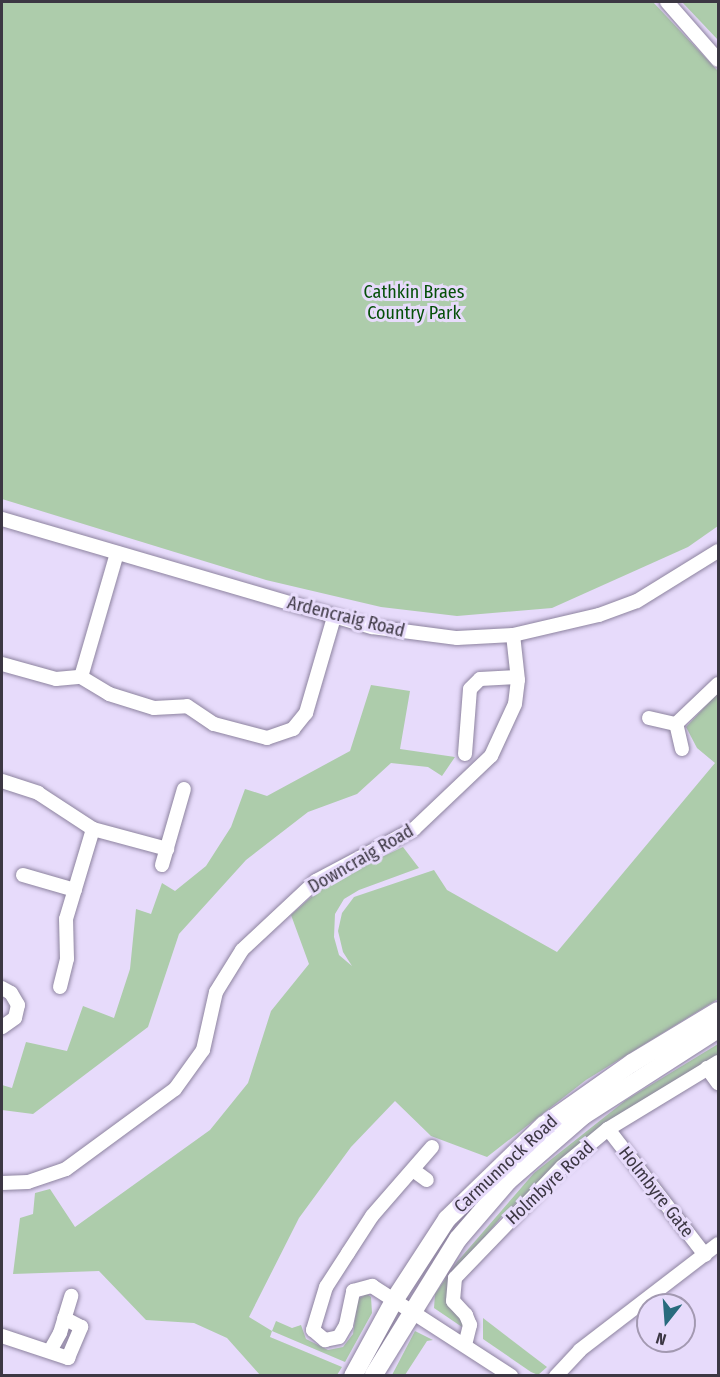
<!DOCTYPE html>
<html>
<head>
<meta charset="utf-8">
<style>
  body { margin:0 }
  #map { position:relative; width:720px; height:1377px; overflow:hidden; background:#e7dbfb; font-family:"Fira Sans Condensed",sans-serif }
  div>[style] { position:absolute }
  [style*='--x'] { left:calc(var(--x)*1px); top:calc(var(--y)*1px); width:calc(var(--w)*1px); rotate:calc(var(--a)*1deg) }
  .green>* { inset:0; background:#adccab }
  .roads { filter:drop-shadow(0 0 2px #8d839f) drop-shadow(0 0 2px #8d839f) }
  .minor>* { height:14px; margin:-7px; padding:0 7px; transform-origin:7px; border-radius:7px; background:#fff }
  .major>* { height:18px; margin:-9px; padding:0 9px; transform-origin:9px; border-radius:9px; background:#fff }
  span { translate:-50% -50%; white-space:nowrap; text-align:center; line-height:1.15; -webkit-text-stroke:6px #e7dbfb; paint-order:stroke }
  .park-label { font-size:18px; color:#055009 }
  .street-label { font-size:18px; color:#3c3743 }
  .frame { position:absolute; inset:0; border:3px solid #3c3743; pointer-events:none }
  .north { position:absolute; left:636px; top:1293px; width:60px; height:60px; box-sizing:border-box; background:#e7dbfb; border:2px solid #a399b1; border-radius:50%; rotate:197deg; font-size:16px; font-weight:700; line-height:24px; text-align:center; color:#3c3743 }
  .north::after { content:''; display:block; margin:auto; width:21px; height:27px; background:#296b7d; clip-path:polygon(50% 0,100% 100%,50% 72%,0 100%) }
</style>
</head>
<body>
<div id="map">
  <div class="green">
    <div style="clip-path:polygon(2px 2px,653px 2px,718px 71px,718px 526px,688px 547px,552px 608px,457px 616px,381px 607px,266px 580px,2px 499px)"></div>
    <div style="clip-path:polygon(682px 2px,718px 2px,718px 40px)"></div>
    <div style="clip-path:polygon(371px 685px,410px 691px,400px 749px,455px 757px,442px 776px,428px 767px,391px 763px,357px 794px,308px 812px,246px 860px,179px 934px,148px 1027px,33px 1114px,2px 1110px,2px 1085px,12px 1088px,26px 1042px,67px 1051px,83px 1006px,114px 1018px,130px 969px,136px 909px,151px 914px,162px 883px,175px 891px,206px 866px,231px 827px,245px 789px,267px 796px,350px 751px)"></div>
    <div style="clip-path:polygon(718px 693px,718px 999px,586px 1080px,487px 1157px,431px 1136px,395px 1101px,351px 1147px,299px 1218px,249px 1317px,272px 1331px,276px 1321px,292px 1328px,301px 1325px,306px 1339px,328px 1350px,343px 1347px,353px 1334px,358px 1299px,367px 1294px,371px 1297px,372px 1313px,345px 1362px,272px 1331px,270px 1337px,342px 1367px,337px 1375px,260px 1375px,227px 1338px,194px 1323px,146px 1320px,99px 1271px,13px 1274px,20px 1218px,33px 1214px,35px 1193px,50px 1189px,75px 1227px,210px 1130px,248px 1083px,271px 1011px,309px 964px,291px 915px,327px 883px,403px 847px,419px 868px,359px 890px,344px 899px,335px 914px,334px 937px,339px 955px,352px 966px,343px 952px,338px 931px,342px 913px,354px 897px,434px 870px,447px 890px,557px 952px,715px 763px,697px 748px,686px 727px)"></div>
    <div style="clip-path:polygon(718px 1044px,718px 1056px,615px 1118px,575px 1149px,503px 1215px,450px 1279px,465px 1322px,462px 1327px,434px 1308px,435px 1294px,457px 1262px,534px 1173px,626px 1100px)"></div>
    <div style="clip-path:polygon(483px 1318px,547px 1367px,538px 1375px,531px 1372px,483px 1339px)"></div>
    <div style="clip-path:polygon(415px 1331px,433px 1340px,427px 1341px,405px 1375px,392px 1375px)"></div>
  </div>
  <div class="roads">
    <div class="minor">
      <div style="--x:667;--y:2;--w:77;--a:48.7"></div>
      <div style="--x:2;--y:519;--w:385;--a:16.3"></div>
      <div style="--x:372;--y:627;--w:86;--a:7.4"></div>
      <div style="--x:457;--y:638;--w:56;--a:-3.1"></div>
      <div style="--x:513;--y:635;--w:88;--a:-13.1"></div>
      <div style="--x:599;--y:615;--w:40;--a:-20.2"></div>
      <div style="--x:637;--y:601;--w:95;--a:-31.7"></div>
      <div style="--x:2;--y:664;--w:56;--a:15.5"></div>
      <div style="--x:56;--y:679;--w:25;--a:-5"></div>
      <div style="--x:81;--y:677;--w:33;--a:31"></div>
      <div style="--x:109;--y:694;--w:47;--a:17.3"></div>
      <div style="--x:154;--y:708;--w:33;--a:-3"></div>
      <div style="--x:187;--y:706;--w:32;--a:34"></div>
      <div style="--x:214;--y:724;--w:55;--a:14.8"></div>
      <div style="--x:267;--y:738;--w:28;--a:-19"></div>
      <div style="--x:293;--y:729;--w:21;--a:-51"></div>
      <div style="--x:306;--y:713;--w:100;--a:-73.7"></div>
      <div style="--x:81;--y:677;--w:129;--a:-73.8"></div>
      <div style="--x:649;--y:718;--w:28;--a:13"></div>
      <div style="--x:682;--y:749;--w:26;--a:-103"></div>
      <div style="--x:676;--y:724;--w:58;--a:-43.6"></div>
      <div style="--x:465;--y:754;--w:65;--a:-85.6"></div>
      <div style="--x:470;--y:689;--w:14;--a:-45"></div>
      <div style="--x:480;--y:679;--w:37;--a:-3"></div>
      <div style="--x:2;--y:781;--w:38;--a:18"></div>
      <div style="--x:38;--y:793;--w:66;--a:33.2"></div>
      <div style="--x:93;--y:829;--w:77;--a:15.1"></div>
      <div style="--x:162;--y:865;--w:79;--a:-73.9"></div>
      <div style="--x:23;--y:875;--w:54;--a:16.1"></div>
      <div style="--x:60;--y:987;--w:29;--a:-76"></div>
      <div style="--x:67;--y:959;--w:40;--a:-91.4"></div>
      <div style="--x:66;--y:919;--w:94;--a:-73.3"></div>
      <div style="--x:2;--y:988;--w:10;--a:29"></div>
      <div style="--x:11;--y:993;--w:14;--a:60"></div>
      <div style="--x:18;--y:1005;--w:13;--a:103"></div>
      <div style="--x:15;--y:1018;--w:16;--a:145"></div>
      <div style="--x:707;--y:1068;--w:19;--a:54"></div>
      <div style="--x:608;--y:1129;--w:159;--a:52.4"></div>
      <div style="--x:432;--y:1147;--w:91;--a:131"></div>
      <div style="--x:372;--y:1216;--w:44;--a:123"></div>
      <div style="--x:348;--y:1253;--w:40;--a:122.9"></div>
      <div style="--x:326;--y:1287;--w:45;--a:106.8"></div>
      <div style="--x:313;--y:1330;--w:16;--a:40"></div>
      <div style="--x:325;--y:1340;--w:14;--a:-12"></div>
      <div style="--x:339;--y:1337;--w:14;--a:-60"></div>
      <div style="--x:346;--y:1325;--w:35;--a:-78"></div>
      <div style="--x:353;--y:1291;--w:20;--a:-15"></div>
      <div style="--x:372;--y:1286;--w:166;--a:32.9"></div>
      <div style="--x:413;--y:1170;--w:17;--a:36"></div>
      <div style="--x:2;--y:1183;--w:26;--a:-2"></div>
      <div style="--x:28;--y:1182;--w:40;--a:-18.9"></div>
      <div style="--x:66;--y:1169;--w:135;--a:-36.3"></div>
      <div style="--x:175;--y:1089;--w:48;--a:-54.3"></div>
      <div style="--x:203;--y:1050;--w:59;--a:-77.4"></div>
      <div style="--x:216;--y:992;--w:49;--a:-58.2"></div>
      <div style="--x:242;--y:950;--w:101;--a:-43"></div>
      <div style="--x:316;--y:881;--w:111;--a:-28"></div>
      <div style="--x:414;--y:829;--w:106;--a:-43.5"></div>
      <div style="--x:491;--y:756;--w:57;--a:-65.2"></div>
      <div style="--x:515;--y:704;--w:24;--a:-83"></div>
      <div style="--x:518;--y:680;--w:45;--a:-96.3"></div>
      <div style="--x:2;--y:1336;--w:70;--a:18.4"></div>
      <div style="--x:68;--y:1358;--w:34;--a:-67"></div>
      <div style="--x:81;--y:1327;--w:19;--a:-152"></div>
      <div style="--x:465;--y:1345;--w:21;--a:-76"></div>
      <div style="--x:470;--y:1325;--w:11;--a:-112"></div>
      <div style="--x:466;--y:1315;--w:19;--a:-133"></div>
      <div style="--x:453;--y:1301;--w:23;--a:-85"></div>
      <div style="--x:455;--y:1278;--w:154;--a:-46.1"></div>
      <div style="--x:562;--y:1167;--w:60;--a:-39.6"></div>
      <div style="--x:608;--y:1129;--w:129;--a:-31.3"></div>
      <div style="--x:50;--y:1351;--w:21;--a:-61"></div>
      <div style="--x:60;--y:1333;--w:39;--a:-73"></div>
      <div style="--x:556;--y:1376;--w:35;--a:-47"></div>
      <div style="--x:580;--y:1350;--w:174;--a:-37.5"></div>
    </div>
    <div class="major">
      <div style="--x:353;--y:1376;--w:88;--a:-61.4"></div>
      <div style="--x:395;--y:1299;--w:95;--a:-57"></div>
      <div style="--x:447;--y:1219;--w:135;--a:-44.1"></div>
      <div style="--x:544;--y:1125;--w:108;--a:-35.2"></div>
      <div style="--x:632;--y:1063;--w:100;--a:-31.2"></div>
      <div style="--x:373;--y:1376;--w:161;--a:-58.2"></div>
      <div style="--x:458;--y:1239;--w:77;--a:-49.2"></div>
      <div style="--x:508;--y:1181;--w:101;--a:-41"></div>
      <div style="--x:584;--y:1115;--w:159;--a:-32.7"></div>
    </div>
  </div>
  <div class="park-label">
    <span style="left:414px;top:303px">Cathkin Braes<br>Country Park</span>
  </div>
  <div class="street-label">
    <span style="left:346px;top:617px;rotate:14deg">Ardencraig Road</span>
    <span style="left:361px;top:859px;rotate:-30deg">Downcraig Road</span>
    <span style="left:506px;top:1164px;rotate:-43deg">Carmunnock Road</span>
    <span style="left:550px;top:1183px;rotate:-43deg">Holmbyre Road</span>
    <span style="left:656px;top:1192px;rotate:52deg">Holmbyre Gate</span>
  </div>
  <div class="frame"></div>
  <div class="north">N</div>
</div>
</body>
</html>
